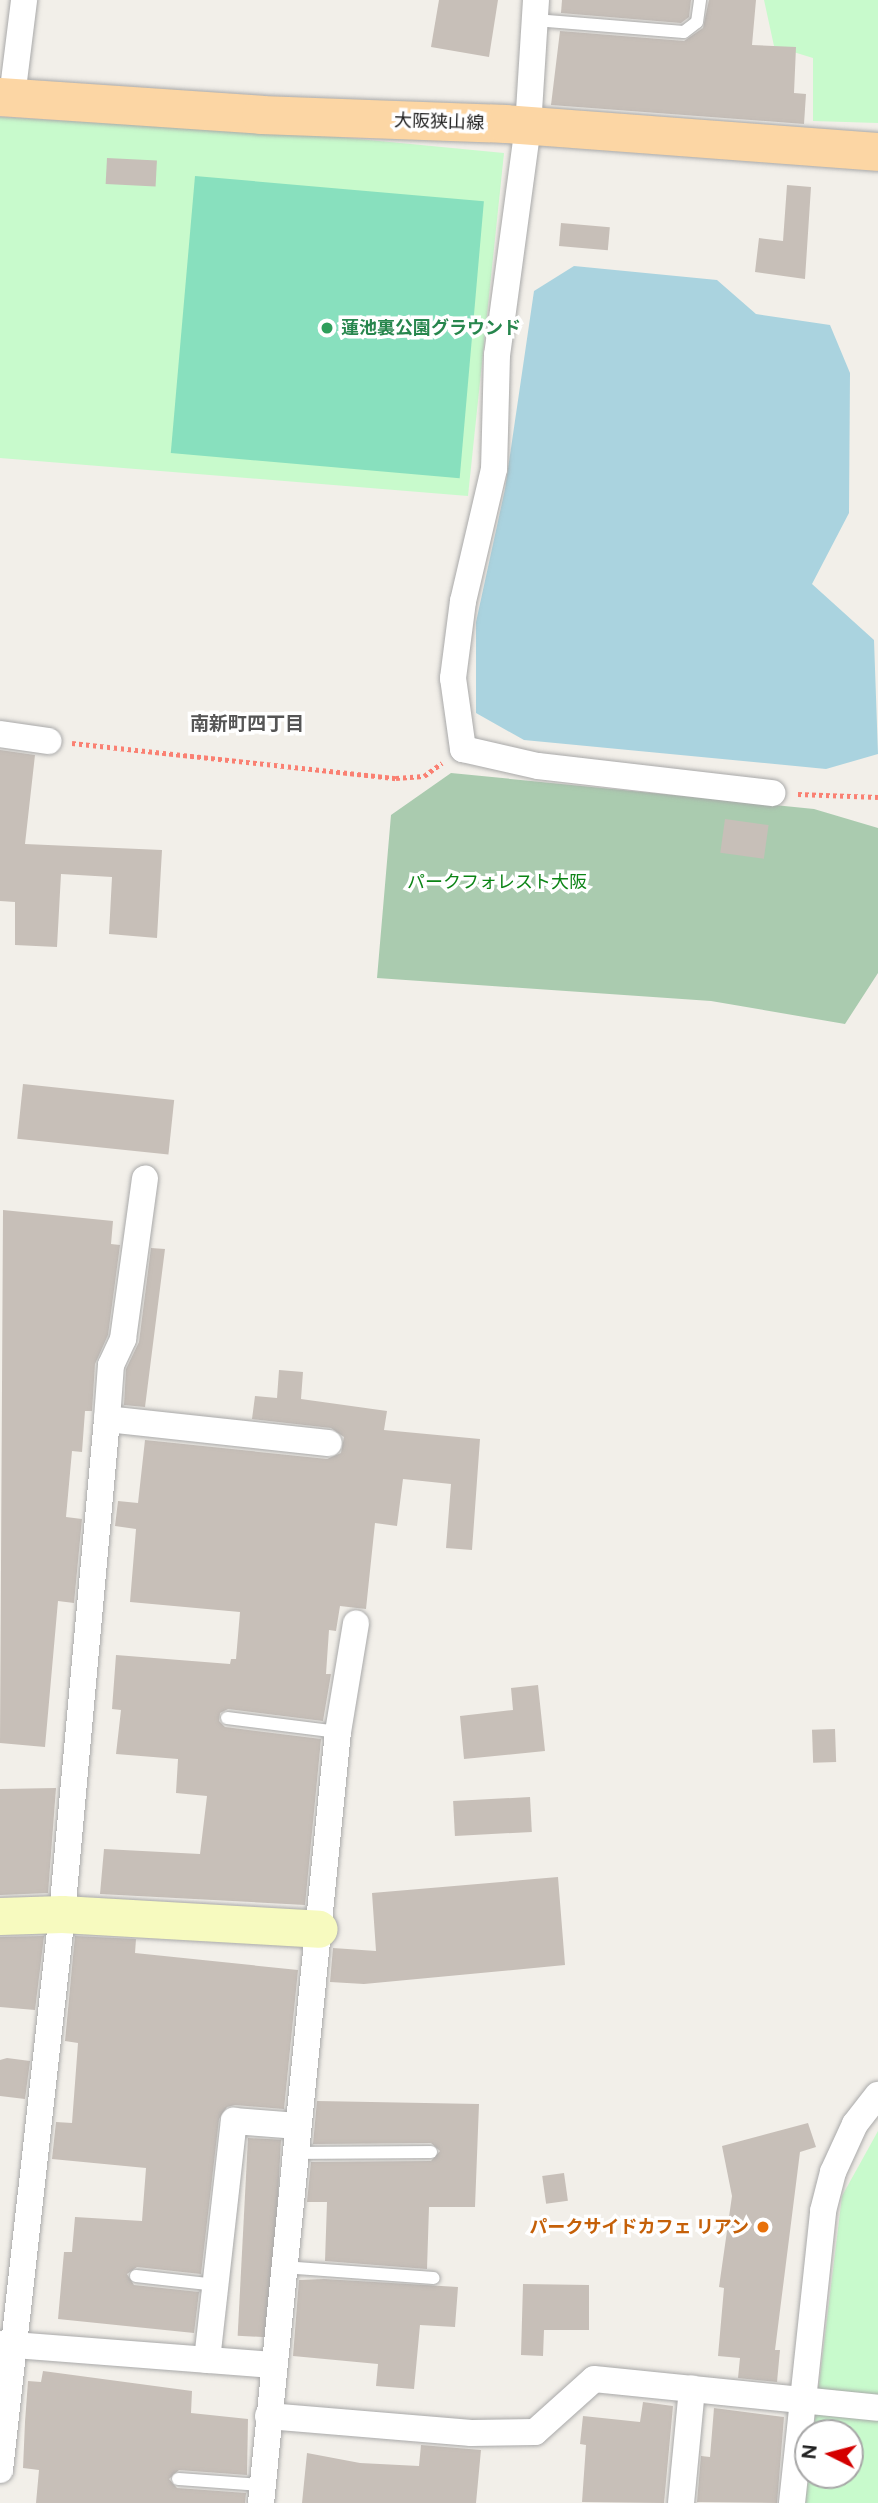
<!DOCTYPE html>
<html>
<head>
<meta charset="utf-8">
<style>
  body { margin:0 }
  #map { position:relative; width:878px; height:2503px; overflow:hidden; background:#f2efe9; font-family:Figtree,"Noto Sans JP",sans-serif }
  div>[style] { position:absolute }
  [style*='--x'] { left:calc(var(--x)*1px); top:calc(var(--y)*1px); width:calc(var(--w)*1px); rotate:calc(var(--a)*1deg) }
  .cemetery>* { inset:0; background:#aacbaf }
  .park>* { inset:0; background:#c8facc }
  .pitch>* { inset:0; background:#88e0be; transform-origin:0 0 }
  .water>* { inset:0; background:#aad3df }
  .building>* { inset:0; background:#c7bfb8; transform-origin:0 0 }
  .path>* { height:4.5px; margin-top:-2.25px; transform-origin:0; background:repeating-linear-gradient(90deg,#fa8072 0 3.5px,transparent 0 7px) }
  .roads { filter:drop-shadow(0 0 2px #a9a9a9) drop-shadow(0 0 2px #a9a9a9) }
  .lane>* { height:12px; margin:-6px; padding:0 6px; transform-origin:6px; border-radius:6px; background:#fff }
  .street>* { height:26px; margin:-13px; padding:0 13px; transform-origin:13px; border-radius:13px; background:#fff }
  .secondary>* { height:37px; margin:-18.5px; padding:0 18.5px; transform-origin:18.5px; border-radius:18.5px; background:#f7fabf }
  .primary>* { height:38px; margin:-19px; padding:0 19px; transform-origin:19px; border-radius:19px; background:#fcd6a4 }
  .dots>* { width:19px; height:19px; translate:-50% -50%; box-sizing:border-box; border:4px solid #fff; border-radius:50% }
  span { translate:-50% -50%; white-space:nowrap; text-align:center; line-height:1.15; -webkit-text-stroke:7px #fff; paint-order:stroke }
  .street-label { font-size:18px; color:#222 }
  .leisure-label { font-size:18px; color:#27864d; font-weight:700 }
  .left { translate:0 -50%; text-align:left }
  .park-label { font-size:18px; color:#0c8416 }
  .food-label { font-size:18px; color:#c56008; font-weight:700 }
  .right { translate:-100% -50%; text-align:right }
  .neighbourhood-label { font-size:19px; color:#555; font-weight:700 }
  .north { position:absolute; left:794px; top:2419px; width:70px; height:70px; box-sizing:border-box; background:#fff; border:2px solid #a7a7a7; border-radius:50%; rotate:276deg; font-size:19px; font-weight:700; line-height:28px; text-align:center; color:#222 }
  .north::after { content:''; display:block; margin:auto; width:24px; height:32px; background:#d40000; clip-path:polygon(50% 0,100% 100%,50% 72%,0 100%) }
</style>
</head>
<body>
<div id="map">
  <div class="cemetery">
    <div style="clip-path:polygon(451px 773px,814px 809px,878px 828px,878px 973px,845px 1024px,711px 1001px,377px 978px,391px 815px)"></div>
  </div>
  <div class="park">
    <div style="clip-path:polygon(764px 0,878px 0,878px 123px,813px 121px,813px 58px,774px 46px)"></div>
    <div style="clip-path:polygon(0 117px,327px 136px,504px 153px,468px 496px,0 458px)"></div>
    <div style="clip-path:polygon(878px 2131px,878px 2503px,805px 2503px,809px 2475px,850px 2475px,850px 2433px,813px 2433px,842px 2196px)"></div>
  </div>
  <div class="pitch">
    <div style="left:195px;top:176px;width:290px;height:278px;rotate:5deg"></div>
  </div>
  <div class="water">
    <div style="clip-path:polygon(574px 266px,717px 280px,756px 314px,830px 325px,850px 373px,849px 513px,812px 584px,874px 640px,878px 754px,826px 769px,524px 740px,476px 713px,476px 622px,505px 489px,534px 291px)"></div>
  </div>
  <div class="building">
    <div style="clip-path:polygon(439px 0,498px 0,489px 57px,431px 47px)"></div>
    <div style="clip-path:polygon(562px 0,691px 0,689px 17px,681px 23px,561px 13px)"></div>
    <div style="clip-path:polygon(709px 0,756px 0,752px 45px,796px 47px,794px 93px,806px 94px,804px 124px,551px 105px,560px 31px,684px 41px,703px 28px)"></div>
    <div style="left:107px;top:158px;width:50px;height:26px;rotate:3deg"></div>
    <div style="clip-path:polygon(787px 185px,811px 187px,805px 279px,755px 272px,759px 238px,783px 241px)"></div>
    <div style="left:561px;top:223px;width:49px;height:23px;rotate:5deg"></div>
    <div style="clip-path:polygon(0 750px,35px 755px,25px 844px,162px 850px,157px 938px,109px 934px,112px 877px,61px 874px,57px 947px,15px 945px,15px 902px,0 901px)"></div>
    <div style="left:725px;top:819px;width:44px;height:34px;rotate:8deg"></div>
    <div style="left:23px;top:1084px;width:152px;height:55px;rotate:6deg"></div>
    <div style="clip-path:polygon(3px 1210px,113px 1221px,111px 1244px,120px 1245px,108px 1335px,95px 1364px,92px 1411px,85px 1411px,82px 1452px,72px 1451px,66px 1517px,82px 1519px,74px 1603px,58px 1601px,45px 1747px,0 1743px)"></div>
    <div style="clip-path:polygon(151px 1248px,165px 1249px,145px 1407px,124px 1405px,126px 1369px,139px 1342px)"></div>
    <div style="clip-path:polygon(279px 1370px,303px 1372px,301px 1399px,387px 1411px,384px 1430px,480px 1439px,472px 1550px,446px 1548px,451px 1484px,403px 1479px,397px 1526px,375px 1523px,366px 1609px,340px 1606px,336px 1631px,329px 1630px,326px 1674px,331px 1674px,323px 1721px,228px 1709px,220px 1713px,219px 1721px,225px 1727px,321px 1739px,305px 1905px,100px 1894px,104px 1849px,200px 1854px,207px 1796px,176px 1793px,178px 1759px,116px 1754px,121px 1710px,112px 1709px,116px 1655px,230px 1664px,231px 1659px,236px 1659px,240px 1612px,130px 1602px,136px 1529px,115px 1526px,118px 1501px,138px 1503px,145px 1440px,327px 1459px,341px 1453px,344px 1437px,331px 1428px,252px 1419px,255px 1396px,277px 1398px)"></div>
    <div style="clip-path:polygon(538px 1685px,545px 1751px,464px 1759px,460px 1716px,513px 1710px,511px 1688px)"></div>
    <div style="left:835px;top:1729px;width:33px;height:23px;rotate:88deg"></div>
    <div style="clip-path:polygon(56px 1788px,48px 1893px,0 1895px,0 1789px)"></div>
    <div style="left:530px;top:1797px;width:35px;height:77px;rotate:87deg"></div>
    <div style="clip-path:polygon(558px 1877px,565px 1965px,364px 1984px,330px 1982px,333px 1948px,376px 1951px,372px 1893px)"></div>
    <div style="clip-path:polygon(44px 1936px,35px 2010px,0 2007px,0 1937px)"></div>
    <div style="clip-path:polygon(75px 1936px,136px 1939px,135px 1953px,298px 1970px,284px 2109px,235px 2105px,227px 2107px,219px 2119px,201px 2274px,137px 2267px,127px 2274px,134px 2285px,199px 2292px,194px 2333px,58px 2319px,64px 2252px,72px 2252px,75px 2217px,142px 2221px,146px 2168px,52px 2159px,56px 2122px,72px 2123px,78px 2043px,65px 2041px)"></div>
    <div style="clip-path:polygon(7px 2058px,30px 2061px,25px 2099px,0 2096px,0 2060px)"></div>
    <div style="clip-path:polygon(317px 2101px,479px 2104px,475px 2207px,429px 2207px,427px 2269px,325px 2261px,327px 2202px,307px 2202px,311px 2162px,431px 2161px,440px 2151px,431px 2143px,313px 2144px)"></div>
    <div style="clip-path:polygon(808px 2123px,816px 2147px,800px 2152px,775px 2350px,780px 2350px,777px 2382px,738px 2378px,740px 2358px,718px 2356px,724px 2288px,719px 2287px,732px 2196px,722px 2146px)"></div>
    <div style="left:248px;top:2138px;width:33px;height:198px;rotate:3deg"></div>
    <div style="left:564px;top:2173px;width:28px;height:22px;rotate:82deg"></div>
    <div style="clip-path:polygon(324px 2279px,458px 2287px,455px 2327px,420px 2325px,414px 2389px,376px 2386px,378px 2364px,293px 2356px,299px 2280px)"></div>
    <div style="clip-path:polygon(523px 2284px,589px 2285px,589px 2330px,544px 2330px,543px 2356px,521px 2355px)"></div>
    <div style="clip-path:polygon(43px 2371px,192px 2391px,191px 2413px,248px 2419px,247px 2475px,179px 2470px,169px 2479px,177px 2488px,246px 2493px,245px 2503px,36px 2503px,39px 2470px,23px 2468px,25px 2422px,28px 2381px,41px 2382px)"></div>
    <div style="clip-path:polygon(643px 2402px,673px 2406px,664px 2503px,582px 2502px,586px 2445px,580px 2444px,583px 2416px,640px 2422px)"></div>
    <div style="clip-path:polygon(714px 2408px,784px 2417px,777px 2503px,697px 2502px,701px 2456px,710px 2457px)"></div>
    <div style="clip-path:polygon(421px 2445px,481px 2450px,476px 2503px,302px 2503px,307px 2453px,360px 2463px,419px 2466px)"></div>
  </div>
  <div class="path">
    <div style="--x:72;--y:743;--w:326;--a:6.2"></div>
    <div style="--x:396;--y:778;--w:28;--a:-4"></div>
    <div style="--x:424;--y:776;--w:22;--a:-36"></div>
    <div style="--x:798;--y:794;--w:80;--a:2.1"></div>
  </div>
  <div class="roads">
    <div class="lane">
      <div style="--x:535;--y:20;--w:149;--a:4.6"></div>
      <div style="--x:684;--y:32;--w:16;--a:-38"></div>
      <div style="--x:697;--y:22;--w:22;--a:-82"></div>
      <div style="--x:227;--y:1718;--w:112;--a:7.2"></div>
      <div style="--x:295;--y:2153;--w:136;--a:-0.4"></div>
      <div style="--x:283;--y:2267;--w:151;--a:4.2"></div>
      <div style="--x:136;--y:2276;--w:81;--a:6.4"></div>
      <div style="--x:178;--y:2479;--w:84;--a:4.1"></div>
    </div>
    <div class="street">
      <div style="--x:536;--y:0;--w:126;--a:93.6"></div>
      <div style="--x:528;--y:126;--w:231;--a:97.7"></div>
      <div style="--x:497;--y:355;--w:114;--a:91.5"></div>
      <div style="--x:494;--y:469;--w:136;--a:103.2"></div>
      <div style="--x:463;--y:601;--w:78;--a:97.4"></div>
      <div style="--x:453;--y:678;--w:72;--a:82"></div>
      <div style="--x:463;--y:749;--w:77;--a:12.8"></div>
      <div style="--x:538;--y:766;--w:236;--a:6.6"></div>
      <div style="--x:12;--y:97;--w:98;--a:-82.9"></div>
      <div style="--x:0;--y:734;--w:49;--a:8.3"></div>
      <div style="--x:107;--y:1419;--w:54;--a:-85.8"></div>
      <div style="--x:111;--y:1365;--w:29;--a:-65"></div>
      <div style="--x:123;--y:1339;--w:162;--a:-82.2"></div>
      <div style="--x:0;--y:2344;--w:274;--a:4.4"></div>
      <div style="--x:207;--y:2360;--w:241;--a:-83.6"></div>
      <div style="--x:234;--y:2121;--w:64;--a:4.5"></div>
      <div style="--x:268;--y:2416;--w:204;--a:4.8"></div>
      <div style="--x:471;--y:2433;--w:64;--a:-0.9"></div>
      <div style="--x:535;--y:2432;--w:79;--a:-41.9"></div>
      <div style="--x:594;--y:2379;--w:285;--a:5.8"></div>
      <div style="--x:0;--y:2470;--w:559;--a:-83.64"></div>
      <div style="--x:62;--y:1914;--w:497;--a:-84.8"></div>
      <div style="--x:107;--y:1419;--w:223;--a:6.2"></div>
      <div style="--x:261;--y:2503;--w:775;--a:-84.3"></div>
      <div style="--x:338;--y:1732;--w:110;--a:-80.6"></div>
      <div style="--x:681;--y:2503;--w:115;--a:-84.5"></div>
      <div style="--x:792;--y:2503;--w:294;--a:-83.9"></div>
      <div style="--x:823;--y:2211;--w:40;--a:-75.6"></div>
      <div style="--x:833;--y:2172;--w:53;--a:-65.4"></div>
      <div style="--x:855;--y:2124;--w:37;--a:-52"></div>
    </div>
    <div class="secondary">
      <div style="--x:0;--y:1916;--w:62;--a:-1.8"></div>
      <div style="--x:62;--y:1914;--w:257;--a:3.3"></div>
    </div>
    <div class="primary">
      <div style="--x:0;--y:97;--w:262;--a:3.9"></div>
      <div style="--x:261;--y:115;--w:245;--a:2.1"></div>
      <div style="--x:506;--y:124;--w:373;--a:4.3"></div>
    </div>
  </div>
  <div class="dots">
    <div style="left:327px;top:328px;background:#2e9e5b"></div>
    <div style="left:763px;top:2227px;background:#e8710a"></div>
  </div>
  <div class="street-label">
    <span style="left:439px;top:122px;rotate:2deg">大阪狭山線</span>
  </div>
  <div class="leisure-label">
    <span class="left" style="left:341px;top:328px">蓮池裏公園グラウンド</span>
  </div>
  <div class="park-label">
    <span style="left:497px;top:882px">パークフォレスト大阪</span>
  </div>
  <div class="food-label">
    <span class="right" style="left:749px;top:2227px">パークサイドカフェ リアン</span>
  </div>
  <div class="neighbourhood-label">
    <span style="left:247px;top:724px">南新町四丁目</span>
  </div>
  <div class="north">N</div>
</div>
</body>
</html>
